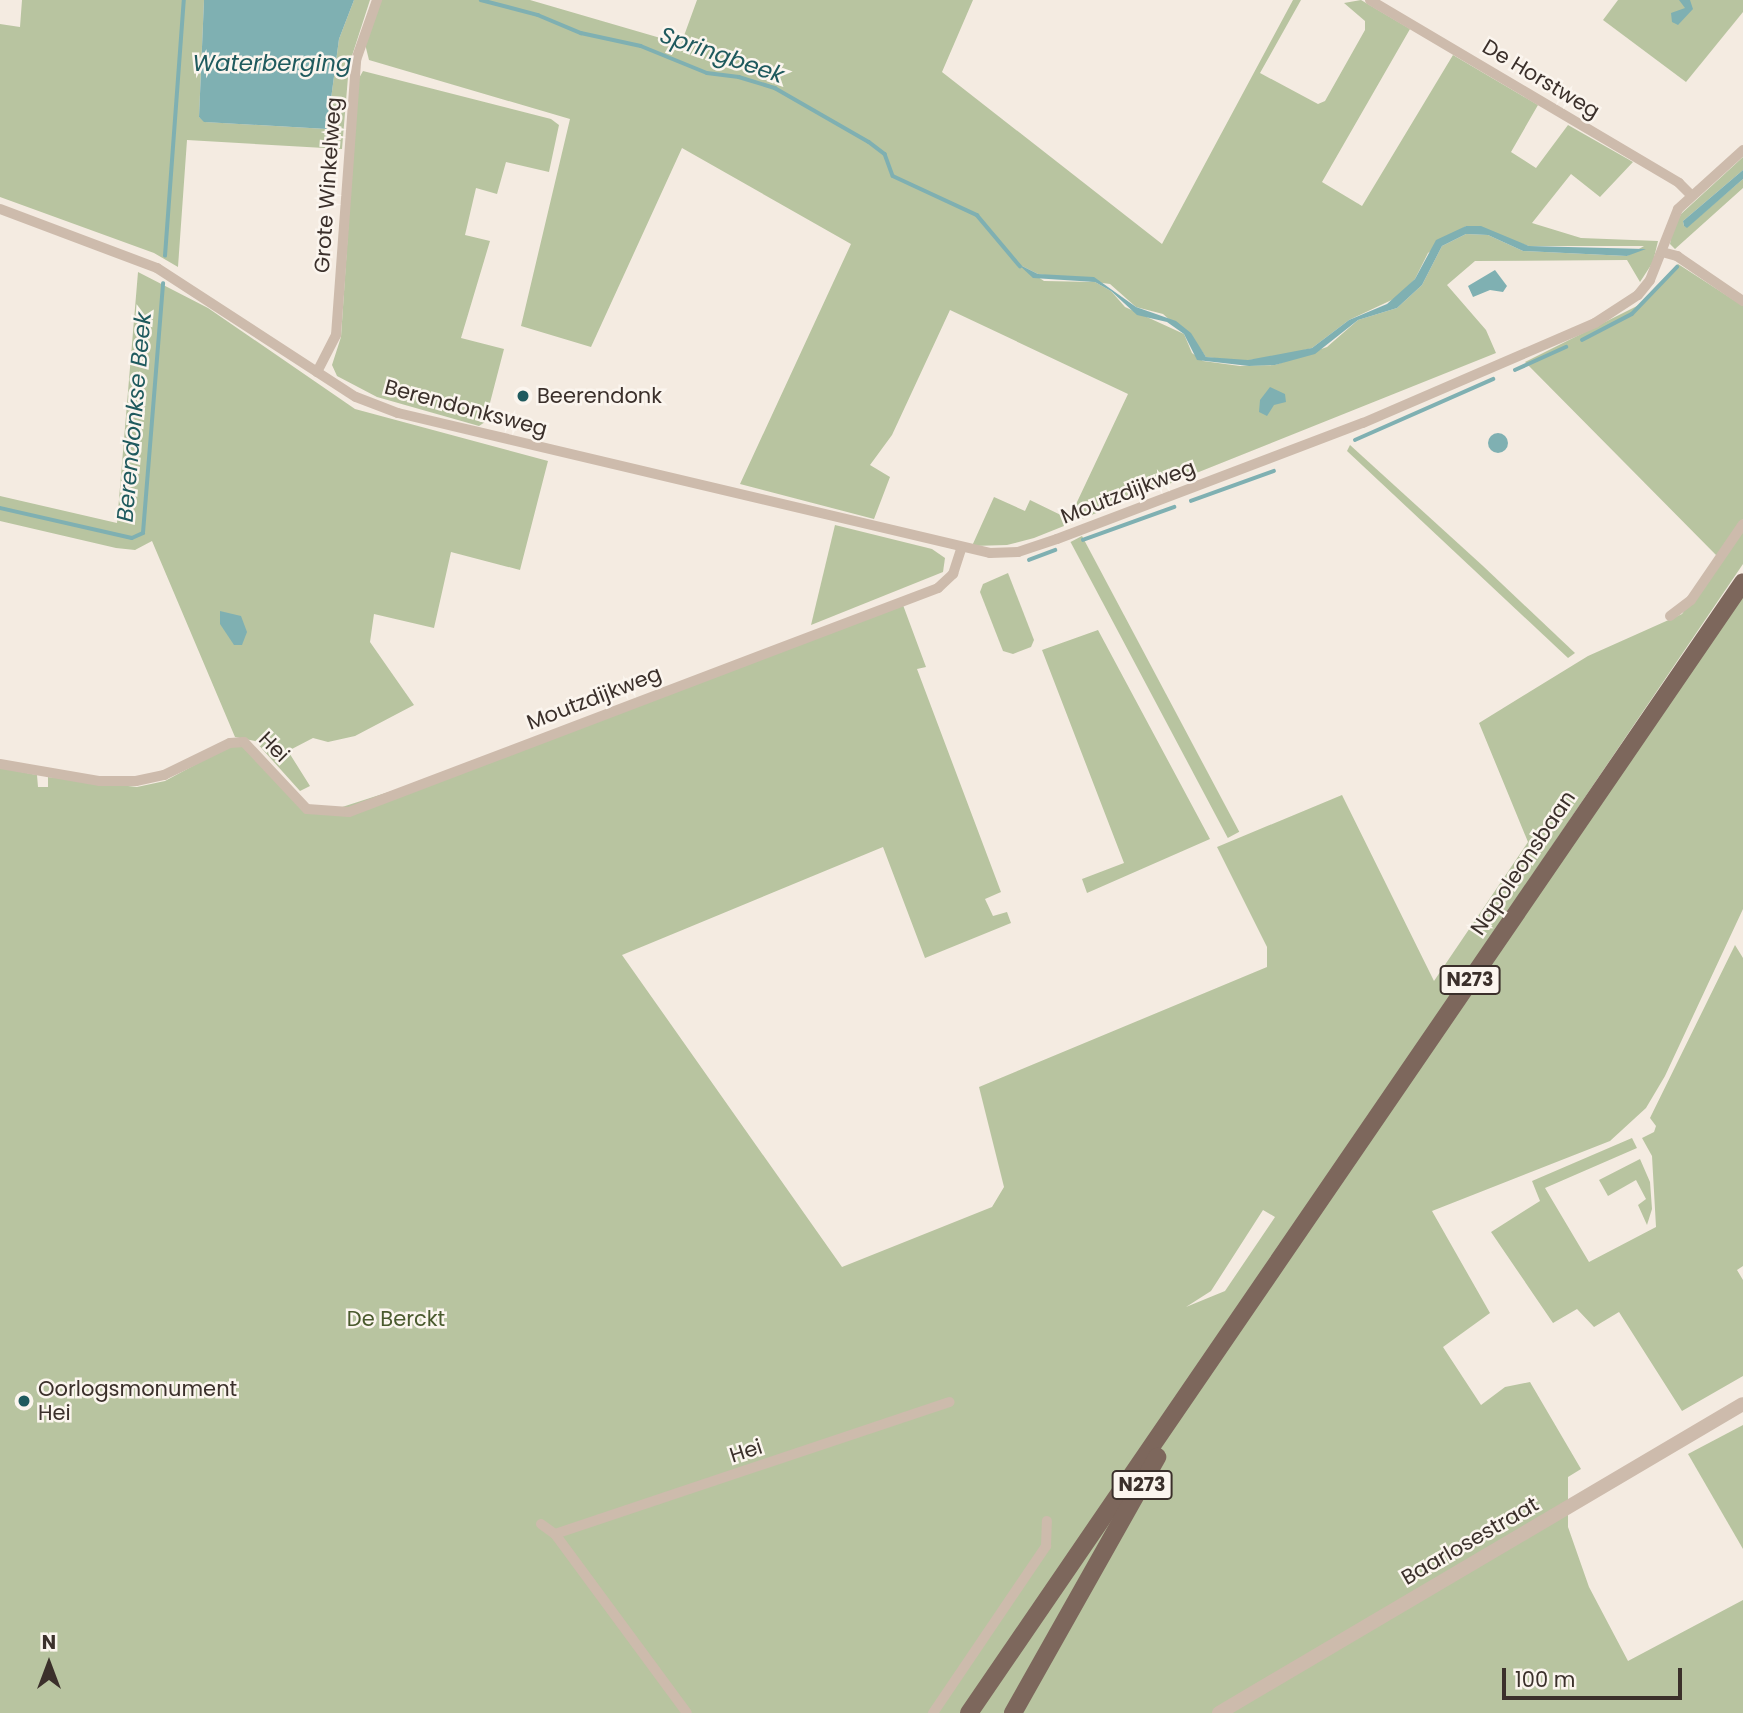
<!DOCTYPE html>
<html>
<head>
<meta charset="utf-8">
<style>
  body { margin:0 }
  #map { position:relative; width:1743px; height:1713px; overflow:hidden; background:#f4ebe1; font-family:Poppins,sans-serif }
  div>[style] { position:absolute }
  [style*='--x'] { left:calc(var(--x)*1px); top:calc(var(--y)*1px); width:calc(var(--w)*1px); rotate:calc(var(--a)*1deg) }
  .green>* { inset:0; background:#b8c4a0; transform-origin:0 0 }
  .water>* { inset:0; background:#7fb0b2 }
  .round { border-radius:50% }
  .stream>* { height:3.5px; margin:-1.75px; padding:0 1.75px; transform-origin:1.75px; border-radius:1.75px; background:#7fb0b2 }
  .minor>* { height:10px; margin:-5px; padding:0 5px; transform-origin:5px; border-radius:5px; background:#cdbbac }
  .tertiary>* { height:14px; margin:-7px; padding:0 7px; transform-origin:7px; border-radius:7px; background:#cdbbac }
  .primary>* { height:18px; margin:-9px; padding:0 9px; transform-origin:9px; border-radius:9px; background:#7d675c }
  .dots>* { width:19px; height:19px; translate:-50% -50%; box-sizing:border-box; border:4px solid #fbf5ee; border-radius:50% }
  span { translate:-50% -50%; white-space:nowrap; text-align:center; line-height:1.15; -webkit-text-stroke:5px #fbf5ee; paint-order:stroke }
  .shield-label span { padding:2px 5px; background:#fbf5ee; border:2px solid; border-radius:5px; -webkit-text-stroke-width:0 }
  .shield-label { font-size:19px; color:#3b302b; font-weight:700 }
  .street-label { font-size:21px; color:#3b302b }
  .poi-label { font-size:21px; color:#3b302b }
  .left { translate:0 -50%; text-align:left }
  .park-label { font-size:21px; color:#4a5a2e }
  .water-label { font-size:23px; color:#1f5a5e; font-style:italic }
  .north { position:absolute; left:14px; top:1629px; width:70px; height:70px; -webkit-text-stroke:5px #fbf5ee; paint-order:stroke; rotate:0deg; font-size:19px; font-weight:700; line-height:28px; text-align:center; color:#3b302b }
  .north::after { content:''; display:block; margin:auto; width:24px; height:32px; background:#3b302b; clip-path:polygon(50% 0,100% 100%,50% 72%,0 100%) }
  .scale { position:absolute; left:1502px; top:1668px; width:180px; height:32px; box-sizing:border-box; border:4px solid #3b302b; border-top:0; padding-left:9px; font-size:21px; line-height:24px; white-space:nowrap; color:#3b302b; -webkit-text-stroke:5px #fbf5ee; paint-order:stroke }
</style>
</head>
<body>
<div id="map">
  <div class="green">
    <div style="clip-path:polygon(22px 0,204px 0,199px 117px,205px 122px,327px 129px,339px 39px,354px 0,370px 0,349px 65px,342px 149px,187px 140px,178px 267px,154px 253px,0 197px,0 24px,20px 27px)"></div>
    <div style="clip-path:polygon(evenodd,381px 0,530px 0,681px 44px,697px 0,973px 0,942px 72px,1162px 244px,1293px 0,1301px 0,1260px 73px,1318px 104px,1325px 101px,1365px 30px,1365px 21px,1344px 3px,1361px 0,1410px 29px,1322px 182px,1362px 206px,1453px 55px,1538px 105px,1511px 152px,1536px 168px,1568px 125px,1633px 162px,1600px 197px,1571px 174px,1532px 223px,1581px 238px,1658px 241px,1653px 262px,1640px 282px,1627px 260px,1475px 261px,1447px 285px,1486px 330px,1496px 353px,1034px 538px,1007px 545px,972px 546px,994px 497px,1025px 511px,1030px 500px,1069px 519px,1128px 394px,950px 310px,892px 435px,870px 465px,890px 477px,874px 519px,740px 484px,851px 244px,682px 148px,591px 347px,521px 326px,570px 119px,369px 60px,365px 44px,381px 0,1466px 226px,1529px 246px,1644px 246px,1627px 256px,1523px 251px,1488px 235px,1466px 234px,1442px 246px,1422px 285px,1397px 308px,1358px 320px,1327px 347px,1275px 365px,1240px 366px,1203px 361px,1192px 353px,1184px 334px,1125px 307px,1111px 291px,1095px 282px,1044px 281px,1020px 265px,1038px 274px,1110px 284px,1136px 307px,1163px 314px,1197px 344px,1206px 357px,1240px 361px,1277px 357px,1312px 348px,1349px 320px,1398px 297px,1415px 279px,1428px 253px,1466px 226px)"></div>
    <div style="clip-path:polygon(1618px 0,1743px 0,1743px 12px,1686px 82px,1603px 20px)"></div>
    <div style="clip-path:polygon(363px 71px,551px 119px,559px 125px,549px 172px,506px 162px,497px 194px,476px 188px,465px 235px,490px 241px,461px 338px,504px 349px,485px 422px,479px 426px,377px 397px,337px 376px,332px 365px,341px 337px,358px 80px)"></div>
    <div style="clip-path:polygon(1743px 157px,1743px 170px,1683px 221px,1684px 226px,1687px 227px,1743px 179px,1743px 188px,1675px 249px,1670px 244px,1672px 233px,1681px 214px)"></div>
    <div style="clip-path:polygon(1678px 264px,1743px 306px,1743px 519px,1717px 556px,1525px 362px,1645px 302px)"></div>
    <div style="clip-path:polygon(138px 272px,208px 308px,355px 409px,548px 461px,520px 570px,451px 552px,434px 628px,374px 614px,370px 642px,414px 705px,355px 736px,328px 742px,313px 738px,288px 751px,310px 786px,300px 791px,255px 741px,235px 737px,152px 541px,135px 550px,116px 548px,0 521px,0 496px,117px 523px)"></div>
    <div style="clip-path:polygon(1350px 445px,1483px 566px,1575px 653px,1568px 658px,1347px 451px)"></div>
    <div style="clip-path:polygon(835px 525px,932px 549px,945px 558px,943px 572px,811px 625px)"></div>
    <div style="clip-path:polygon(evenodd,1743px 528px,1743px 564px,1272px 1259px,1743px 591px,1743px 909px,1665px 1076px,1646px 1108px,1610px 1141px,1432px 1211px,1490px 1313px,1443px 1347px,1481px 1405px,1505px 1387px,1530px 1382px,1581px 1469px,1568px 1477px,1568px 1527px,1589px 1587px,1628px 1661px,1743px 1600px,1743px 1713px,0 1713px,0 768px,37px 775px,38px 787px,48px 787px,48px 777px,137px 787px,165px 781px,228px 747px,241px 745px,303px 807px,336px 809px,466px 767px,903px 605px,926px 667px,917px 669px,1001px 892px,985px 899px,993px 916px,1007px 912px,1011px 923px,925px 958px,883px 847px,622px 955px,842px 1267px,992px 1207px,1004px 1187px,979px 1087px,1267px 967px,1267px 947px,1217px 847px,1342px 795px,1434px 981px,1528px 842px,1479px 723px,1588px 656px,1682px 614px,1743px 528px,1263px 1210px,1275px 1217px,1225px 1291px,1186px 1307px,1211px 1291px,1263px 1210px)"></div>
    <div style="left:1082px;top:536px;width:335px;height:13px;rotate:62deg"></div>
    <div style="clip-path:polygon(1008px 573px,1034px 640px,1031px 647px,1013px 654px,1003px 651px,980px 592px,983px 584px)"></div>
    <div style="clip-path:polygon(1098px 630px,1210px 839px,1087px 893px,1082px 879px,1124px 863px,1042px 650px)"></div>
    <div style="clip-path:polygon(1735px 945px,1743px 958px,1743px 1266px,1737px 1270px,1743px 1280px,1743px 1376px,1682px 1411px,1619px 1312px,1594px 1327px,1577px 1309px,1553px 1323px,1491px 1232px,1540px 1201px,1532px 1181px,1632px 1138px,1637px 1148px,1545px 1188px,1589px 1262px,1656px 1227px,1652px 1156px,1642px 1138px,1654px 1132px,1656px 1126px,1650px 1118px)"></div>
    <div style="clip-path:polygon(1640px 1159px,1650px 1182px,1652px 1209px,1647px 1225px,1638px 1205px,1646px 1199px,1636px 1180px,1608px 1196px,1599px 1180px)"></div>
    <div style="clip-path:polygon(1743px 1425px,1743px 1549px,1688px 1454px)"></div>
  </div>
  <div class="water">
    <div style="clip-path:polygon(204px 0,354px 0,339px 39px,327px 129px,204px 122px,199px 117px)"></div>
    <div style="clip-path:polygon(1679px 0,1690px 0,1693px 9px,1678px 25px,1672px 22px,1671px 13px,1685px 8px)"></div>
    <div style="clip-path:polygon(1743px 170px,1743px 179px,1687px 228px,1684px 226px,1683px 221px)"></div>
    <div style="clip-path:polygon(1466px 226px,1481px 226px,1529px 246px,1646px 249px,1627px 256px,1523px 251px,1488px 235px,1466px 234px,1442px 246px,1422px 285px,1397px 308px,1358px 320px,1315px 354px,1275px 365px,1249px 366px,1197px 360px,1184px 334px,1167px 322px,1137px 315px,1111px 291px,1095px 282px,1033px 278px,1018px 264px,1038px 274px,1094px 277px,1136px 307px,1176px 321px,1191px 333px,1206px 357px,1248px 360px,1312px 348px,1349px 320px,1387px 304px,1415px 279px,1436px 240px)"></div>
    <div style="clip-path:polygon(1495px 270px,1507px 286px,1503px 292px,1490px 290px,1473px 297px,1468px 286px)"></div>
    <div style="clip-path:polygon(1270px 387px,1285px 394px,1286px 402px,1274px 405px,1267px 416px,1259px 412px,1260px 400px)"></div>
    <div class="round" style="left:1488px;top:433px;width:20px;height:20px"></div>
    <div style="clip-path:polygon(220px 611px,241px 616px,247px 632px,242px 645px,234px 645px,220px 624px)"></div>
  </div>
  <div class="stream">
    <div style="--x:481;--y:0;--w:59;--a:14.7"></div>
    <div style="--x:538;--y:15;--w:47;--a:22.7"></div>
    <div style="--x:581;--y:33;--w:61;--a:12.2"></div>
    <div style="--x:641;--y:46;--w:71;--a:22.2"></div>
    <div style="--x:707;--y:73;--w:32;--a:7"></div>
    <div style="--x:739;--y:77;--w:38;--a:17"></div>
    <div style="--x:775;--y:88;--w:108;--a:29.9"></div>
    <div style="--x:869;--y:142;--w:20;--a:37"></div>
    <div style="--x:885;--y:154;--w:23;--a:70"></div>
    <div style="--x:893;--y:176;--w:93;--a:24.9"></div>
    <div style="--x:977;--y:215;--w:67;--a:49.9"></div>
    <div style="--x:165;--y:256;--w:257;--a:-85.8"></div>
    <div style="--x:1582;--y:340;--w:56;--a:-27.5"></div>
    <div style="--x:1632;--y:314;--w:65;--a:-46.2"></div>
    <div style="--x:1515;--y:370;--w:56;--a:-24.3"></div>
    <div style="--x:1355;--y:440;--w:151;--a:-23.8"></div>
    <div style="--x:1191;--y:501;--w:88;--a:-19.9"></div>
    <div style="--x:0;--y:508;--w:135;--a:12.8"></div>
    <div style="--x:132;--y:538;--w:12;--a:-24"></div>
    <div style="--x:143;--y:533;--w:250;--a:-85.4"></div>
    <div style="--x:1083;--y:540;--w:97;--a:-19.9"></div>
    <div style="--x:1029;--y:560;--w:28;--a:-21"></div>
  </div>
  <div class="minor">
    <div style="--x:1370;--y:0;--w:359;--a:30.6"></div>
    <div style="--x:1679;--y:183;--w:17;--a:45"></div>
    <div style="--x:0;--y:209;--w:168;--a:20.6"></div>
    <div style="--x:157;--y:268;--w:237;--a:33"></div>
    <div style="--x:356;--y:397;--w:45;--a:20.9"></div>
    <div style="--x:398;--y:413;--w:608;--a:13.31"></div>
    <div style="--x:990;--y:553;--w:28;--a:-2"></div>
    <div style="--x:1018;--y:552;--w:41;--a:-18.4"></div>
    <div style="--x:1057;--y:539;--w:327;--a:-20.8"></div>
    <div style="--x:1363;--y:423;--w:253;--a:-23.3"></div>
    <div style="--x:1595;--y:323;--w:51;--a:-33.1"></div>
    <div style="--x:1638;--y:295;--w:19;--a:-51"></div>
    <div style="--x:1650;--y:280;--w:76;--a:-68.5"></div>
    <div style="--x:1678;--y:209;--w:88;--a:-42.2"></div>
    <div style="--x:1662;--y:252;--w:16;--a:15"></div>
    <div style="--x:1677;--y:256;--w:80;--a:34.3"></div>
    <div style="--x:317;--y:372;--w:42;--a:-62.8"></div>
    <div style="--x:336;--y:335;--w:276;--a:-85.8"></div>
    <div style="--x:356;--y:60;--w:64;--a:-70.7"></div>
    <div style="--x:1670;--y:616;--w:26;--a:-37"></div>
    <div style="--x:1691;--y:600;--w:92;--a:-55.6"></div>
    <div style="--x:0;--y:764;--w:100;--a:9.7"></div>
    <div style="--x:99;--y:781;--w:37;--a:0"></div>
    <div style="--x:136;--y:781;--w:29;--a:-12"></div>
    <div style="--x:164;--y:775;--w:73;--a:-25.9"></div>
    <div style="--x:230;--y:743;--w:14;--a:-4"></div>
    <div style="--x:244;--y:742;--w:92;--a:46.8"></div>
    <div style="--x:307;--y:809;--w:42;--a:4.1"></div>
    <div style="--x:349;--y:812;--w:630;--a:-20.82"></div>
    <div style="--x:938;--y:588;--w:21;--a:-43"></div>
    <div style="--x:953;--y:574;--w:26;--a:-72"></div>
    <div style="--x:541;--y:1524;--w:17;--a:36"></div>
    <div style="--x:555;--y:1534;--w:222;--a:53.6"></div>
    <div style="--x:555;--y:1534;--w:416;--a:-18.5"></div>
    <div style="--x:933;--y:1713;--w:202;--a:-55.9"></div>
    <div style="--x:1046;--y:1546;--w:25;--a:-88"></div>
  </div>
  <div class="tertiary">
    <div style="--x:1219;--y:1713;--w:608;--a:-30.53"></div>
  </div>
  <div class="primary">
    <div style="--x:969;--y:1713;--w:1370;--a:-55.61"></div>
    <div style="--x:1013;--y:1713;--w:294;--a:-60.6"></div>
  </div>
  <div class="dots">
    <div style="left:523px;top:396px;background:#1f5a5e"></div>
    <div style="left:24px;top:1401px;background:#1f5a5e"></div>
  </div>
  <div class="shield-label">
    <span style="left:1470px;top:980px">N273</span>
    <span style="left:1142px;top:1485px">N273</span>
  </div>
  <div class="street-label">
    <span style="left:1541px;top:79px;rotate:31deg">De Horstweg</span>
    <span style="left:328px;top:185px;rotate:-86deg">Grote Winkelweg</span>
    <span style="left:466px;top:408px;rotate:15deg">Berendonksweg</span>
    <span style="left:1128px;top:492px;rotate:-21deg">Moutzdijkweg</span>
    <span style="left:594px;top:698px;rotate:-21deg">Moutzdijkweg</span>
    <span style="left:274px;top:747px;rotate:45deg">Hei</span>
    <span style="left:1523px;top:863px;rotate:-56deg">Napoleonsbaan</span>
    <span style="left:746px;top:1451px;rotate:-18deg">Hei</span>
    <span style="left:1470px;top:1541px;rotate:-30deg">Baarlosestraat</span>
  </div>
  <div class="poi-label">
    <span class="left" style="left:537px;top:396px">Beerendonk</span>
    <span class="left" style="left:38px;top:1401px">Oorlogsmonument<br>Hei</span>
  </div>
  <div class="park-label">
    <span style="left:396px;top:1319px">De Berckt</span>
  </div>
  <div class="water-label">
    <span style="left:722px;top:55px;rotate:19deg">Springbeek</span>
    <span style="left:272px;top:63px">Waterberging</span>
    <span style="left:134px;top:417px;rotate:-85deg">Berendonkse Beek</span>
  </div>
  <div class="north">N</div>
  <div class="scale">100 m</div>
</div>
</body>
</html>
